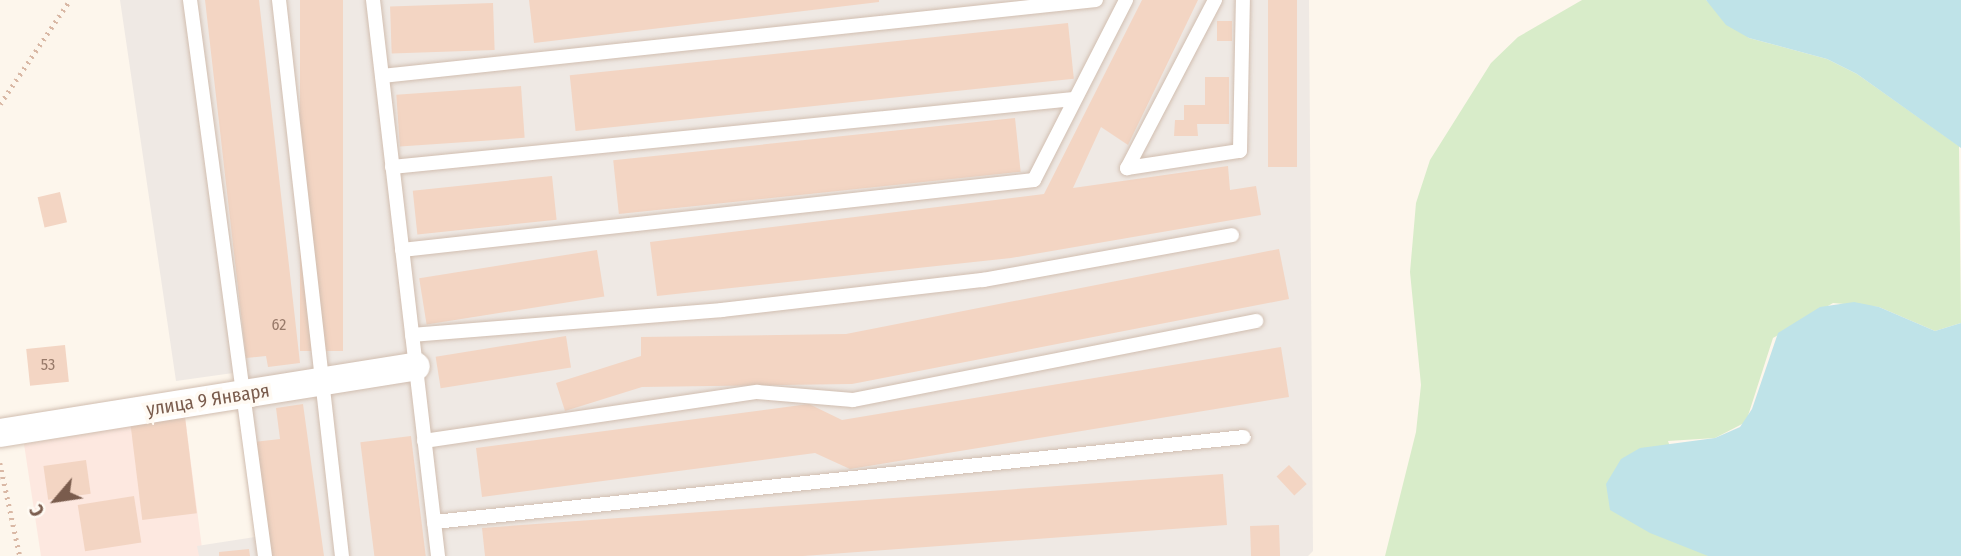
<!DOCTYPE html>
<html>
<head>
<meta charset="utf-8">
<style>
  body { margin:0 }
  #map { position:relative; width:1961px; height:556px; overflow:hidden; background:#fdf6ec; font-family:"Fira Sans Condensed",sans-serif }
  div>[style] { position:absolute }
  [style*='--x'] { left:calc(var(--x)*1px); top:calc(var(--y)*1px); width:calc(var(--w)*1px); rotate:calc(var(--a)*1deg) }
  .commercial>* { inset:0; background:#fde8e0 }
  .industrial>* { inset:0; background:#efe9e4 }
  .green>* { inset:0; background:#d8ecc9 }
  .water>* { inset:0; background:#bfe3e8 }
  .building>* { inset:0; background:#f3d5c3; transform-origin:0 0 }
  .path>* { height:4.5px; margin-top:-2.25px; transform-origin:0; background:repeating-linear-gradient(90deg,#d9b8a5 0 2px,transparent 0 7px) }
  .roads { filter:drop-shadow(0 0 2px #d1beb0) drop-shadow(0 0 2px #d1beb0) }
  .lane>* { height:14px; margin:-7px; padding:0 7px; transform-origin:7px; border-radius:7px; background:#fff }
  .street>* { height:28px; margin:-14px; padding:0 14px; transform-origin:14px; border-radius:14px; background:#fff }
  span { translate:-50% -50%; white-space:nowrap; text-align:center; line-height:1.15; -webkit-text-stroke:7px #fffaf3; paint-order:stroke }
  .number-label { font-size:16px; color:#987a6a }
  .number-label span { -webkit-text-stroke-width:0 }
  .street-label { font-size:19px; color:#7a5c4d }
  .north { position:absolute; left:21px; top:465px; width:70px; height:70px; -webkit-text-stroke:5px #fffaf3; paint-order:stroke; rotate:241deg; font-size:19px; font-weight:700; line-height:28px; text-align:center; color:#7a5c4d }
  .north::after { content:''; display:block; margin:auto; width:24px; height:32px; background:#7a5c4d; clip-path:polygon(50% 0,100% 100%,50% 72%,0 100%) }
</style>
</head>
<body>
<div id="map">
  <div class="commercial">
    <div style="clip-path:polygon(185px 417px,203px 556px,41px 556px,24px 444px)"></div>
  </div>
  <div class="industrial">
    <div style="clip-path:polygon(120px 0,1309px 0,1313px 551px,1308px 556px,199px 556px,197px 546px,255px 537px,233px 373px,176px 381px)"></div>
  </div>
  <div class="green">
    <div style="clip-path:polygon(1582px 0,1706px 0,1749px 38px,1827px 59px,1857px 74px,1959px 146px,1961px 323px,1935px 331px,1879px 307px,1833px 303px,1773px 338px,1746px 422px,1715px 438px,1668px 441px,1708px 556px,1385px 556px,1416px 432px,1421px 385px,1410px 272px,1416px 203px,1430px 160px,1491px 63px,1518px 37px)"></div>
  </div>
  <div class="water">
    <div style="clip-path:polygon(1706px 0,1961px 0,1961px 148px,1857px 74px,1827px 59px,1749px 38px,1726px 25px)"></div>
    <div style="clip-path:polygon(1854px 302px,1879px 307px,1935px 331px,1961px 323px,1961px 556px,1708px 556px,1650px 533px,1610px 510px,1606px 484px,1621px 459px,1640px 448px,1715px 438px,1740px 427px,1752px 409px,1778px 333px,1820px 307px)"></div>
  </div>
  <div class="building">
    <div style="clip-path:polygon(205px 0,259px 0,300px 363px,268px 367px,266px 356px,246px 358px)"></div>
    <div style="left:300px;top:0;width:43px;height:351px"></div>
    <div style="clip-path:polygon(529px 0,879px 0,879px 2px,534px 43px)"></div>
    <div style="clip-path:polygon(1142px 0,1198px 0,1128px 145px,1101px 127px,1073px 188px,1228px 166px,1230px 190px,1256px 186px,1261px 215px,1011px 258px,657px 296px,650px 242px,1044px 194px)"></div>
    <div style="left:1268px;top:0;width:29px;height:167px"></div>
    <div style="left:493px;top:3px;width:47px;height:103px;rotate:88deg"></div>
    <div style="left:1232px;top:21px;width:20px;height:15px;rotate:90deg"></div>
    <div style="left:1068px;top:23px;width:56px;height:501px;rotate:84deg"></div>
    <div style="clip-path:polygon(1205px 77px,1229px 77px,1229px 124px,1197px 124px,1198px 136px,1174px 136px,1175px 120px,1184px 120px,1184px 105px,1205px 105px)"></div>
    <div style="left:521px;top:86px;width:52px;height:125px;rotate:86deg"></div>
    <div style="left:1015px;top:118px;width:54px;height:404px;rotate:84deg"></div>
    <div style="left:552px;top:176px;width:44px;height:140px;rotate:84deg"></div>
    <div style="left:60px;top:192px;width:31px;height:23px;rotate:77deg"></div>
    <div style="clip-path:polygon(1279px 249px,1289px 299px,852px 384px,642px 387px,565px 411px,556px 383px,641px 356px,641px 337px,846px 334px)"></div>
    <div style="left:597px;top:250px;width:47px;height:180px;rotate:81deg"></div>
    <div style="left:566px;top:336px;width:32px;height:132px;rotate:81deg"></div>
    <div style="left:65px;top:345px;width:37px;height:39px;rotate:84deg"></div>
    <div style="clip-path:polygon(1281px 347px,1289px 397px,850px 469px,815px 453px,482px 497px,476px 448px,809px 404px,842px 420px)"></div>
    <div style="clip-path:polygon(303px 404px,324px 556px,269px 556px,254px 442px,280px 439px,276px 408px)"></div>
    <div style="left:185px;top:417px;width:97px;height:55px;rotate:83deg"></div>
    <div style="left:411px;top:436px;width:121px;height:51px;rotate:83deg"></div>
    <div style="left:86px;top:460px;width:34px;height:43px;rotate:82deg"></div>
    <div style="left:1289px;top:465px;width:26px;height:17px;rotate:47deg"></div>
    <div style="clip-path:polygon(1223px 474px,1227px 525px,803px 556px,485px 556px,482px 528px)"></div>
    <div style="left:134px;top:496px;width:47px;height:57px;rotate:81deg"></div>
    <div style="left:1279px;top:525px;width:31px;height:29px;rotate:88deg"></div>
    <div style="clip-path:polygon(249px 549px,250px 556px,219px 556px,219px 552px)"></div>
  </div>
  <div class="path">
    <div style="--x:0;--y:104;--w:125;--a:-56.1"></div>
    <div style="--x:0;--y:463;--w:95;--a:77.9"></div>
  </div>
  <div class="roads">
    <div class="lane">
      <div style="--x:190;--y:0;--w:561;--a:82.32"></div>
      <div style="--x:279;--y:0;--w:560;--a:83.54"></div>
      <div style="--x:373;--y:0;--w:560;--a:83.33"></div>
      <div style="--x:1215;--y:0;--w:190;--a:117.6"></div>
      <div style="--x:1127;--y:168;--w:114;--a:-8.6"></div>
      <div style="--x:1240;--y:151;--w:151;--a:-88.9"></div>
      <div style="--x:382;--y:76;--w:718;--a:-6.08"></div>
      <div style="--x:392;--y:167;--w:685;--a:-5.69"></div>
      <div style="--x:402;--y:250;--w:636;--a:-6.32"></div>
      <div style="--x:1034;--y:180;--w:202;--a:-62.9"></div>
      <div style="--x:412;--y:335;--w:311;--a:-4.6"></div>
      <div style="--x:722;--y:310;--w:263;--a:-6.6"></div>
      <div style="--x:983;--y:280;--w:253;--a:-10.2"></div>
      <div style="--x:424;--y:441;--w:337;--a:-8.4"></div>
      <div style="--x:757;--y:392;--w:96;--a:4.8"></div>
      <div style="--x:853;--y:400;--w:411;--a:-11.1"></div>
      <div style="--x:434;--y:522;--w:814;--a:-5.99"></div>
    </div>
    <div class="street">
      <div style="--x:0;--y:433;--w:421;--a:-9.1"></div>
    </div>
  </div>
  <div class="number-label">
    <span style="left:279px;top:325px">62</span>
    <span style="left:48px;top:365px">53</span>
  </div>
  <div class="street-label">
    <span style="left:208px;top:400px;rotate:-9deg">улица 9 Января</span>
  </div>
  <div class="north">С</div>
</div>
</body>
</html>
